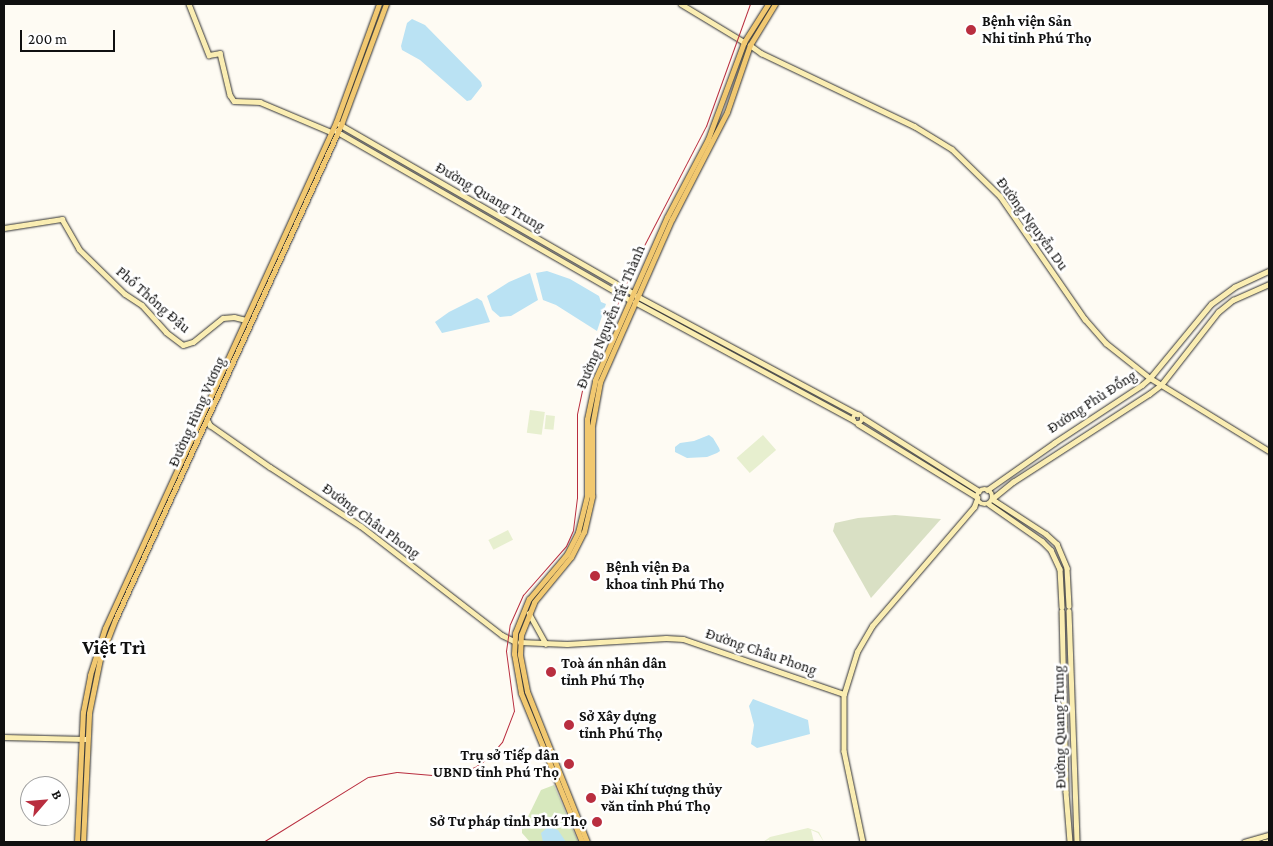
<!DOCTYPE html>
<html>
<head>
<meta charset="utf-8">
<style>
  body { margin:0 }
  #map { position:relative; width:1273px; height:846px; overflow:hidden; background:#fefbf3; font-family:"Crimson Pro",serif }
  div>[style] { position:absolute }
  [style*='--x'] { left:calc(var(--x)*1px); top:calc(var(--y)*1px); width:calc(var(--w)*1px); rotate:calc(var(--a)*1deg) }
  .green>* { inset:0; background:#d7e8bd }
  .cemetery>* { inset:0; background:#d9e0c4 }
  .pitch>* { inset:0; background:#e7efcf; transform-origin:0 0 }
  .water>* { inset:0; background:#bae2f3 }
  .roads { filter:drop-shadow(0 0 1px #323232) drop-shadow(0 0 1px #323232) }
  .secondary>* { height:4.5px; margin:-2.25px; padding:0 2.25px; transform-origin:2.25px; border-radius:2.25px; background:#faedb2 }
  .secondary>.ring { margin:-2.25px; padding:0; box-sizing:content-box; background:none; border:4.5px solid #faedb2; border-radius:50% }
  .primary>* { height:5px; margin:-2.5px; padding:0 2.5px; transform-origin:2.5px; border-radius:2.5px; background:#f1c870 }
  .rail>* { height:1px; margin:-0.5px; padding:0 0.5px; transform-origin:0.5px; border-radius:0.5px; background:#b92e3f }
  .dots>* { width:14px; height:14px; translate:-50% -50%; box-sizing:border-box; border:2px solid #fff; border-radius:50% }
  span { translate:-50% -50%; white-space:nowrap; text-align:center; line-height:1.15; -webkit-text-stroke:5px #fff; paint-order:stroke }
  .poi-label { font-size:15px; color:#101010; font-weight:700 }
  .left { translate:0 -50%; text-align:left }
  .right { translate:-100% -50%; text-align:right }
  .street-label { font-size:15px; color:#101010 }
  .district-label { font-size:20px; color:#101010; font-weight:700 }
  .frame { position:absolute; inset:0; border:5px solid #101010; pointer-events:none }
  .north { position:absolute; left:20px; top:776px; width:50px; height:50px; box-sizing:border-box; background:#fff; border:1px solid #9f9f9f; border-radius:50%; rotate:63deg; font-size:14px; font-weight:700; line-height:20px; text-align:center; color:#101010 }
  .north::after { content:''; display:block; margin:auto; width:18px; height:22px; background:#b92e3f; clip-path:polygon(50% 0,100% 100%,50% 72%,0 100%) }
  .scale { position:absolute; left:20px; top:30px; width:95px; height:22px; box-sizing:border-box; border:2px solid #101010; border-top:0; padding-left:6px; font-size:15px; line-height:18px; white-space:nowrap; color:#101010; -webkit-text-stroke:4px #fff; paint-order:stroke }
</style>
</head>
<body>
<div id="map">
  <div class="green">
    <div style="clip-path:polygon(554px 785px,578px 842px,530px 842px,522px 833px,522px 829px,541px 790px)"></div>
  </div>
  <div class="cemetery">
    <div style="clip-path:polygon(895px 515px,941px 519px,871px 598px,833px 531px,835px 523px,858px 518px)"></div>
  </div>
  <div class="pitch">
    <div style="left:530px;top:410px;width:15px;height:23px;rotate:8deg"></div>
    <div style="left:546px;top:415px;width:9px;height:14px;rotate:6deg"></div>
    <div style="left:763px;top:435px;width:20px;height:35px;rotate:49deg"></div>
    <div style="left:508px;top:530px;width:11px;height:22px;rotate:63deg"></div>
    <div style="clip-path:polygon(808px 828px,819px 832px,824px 842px,818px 833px,811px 830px,814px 842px,770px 842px,769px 840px,763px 842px,770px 837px)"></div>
  </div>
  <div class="water">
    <div style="clip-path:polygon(412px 19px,425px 25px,481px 82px,482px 86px,471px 100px,467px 101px,420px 60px,402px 50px,401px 46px,407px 23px)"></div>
    <div style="clip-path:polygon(547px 271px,570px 279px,599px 296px,601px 302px,606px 304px,597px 331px,556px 305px,543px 300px,536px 273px)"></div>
    <div style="clip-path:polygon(530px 273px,538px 300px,511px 316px,500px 317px,492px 310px,487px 296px,509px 282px)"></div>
    <div style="clip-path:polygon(477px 298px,482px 301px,490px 322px,442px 333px,435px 322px,449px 312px)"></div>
    <div style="clip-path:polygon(709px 435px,713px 438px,719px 448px,720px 451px,717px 453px,707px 457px,687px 458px,675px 452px,675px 447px,680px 443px,694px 441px)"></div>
    <div style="clip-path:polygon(753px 699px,808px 720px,810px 734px,757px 748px,751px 744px,754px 725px,749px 706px)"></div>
    <div style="clip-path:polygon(548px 827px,558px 830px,566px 842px,543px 842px,541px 833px)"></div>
  </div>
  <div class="roads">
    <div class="secondary">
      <div style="--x:189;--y:4;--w:55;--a:68.6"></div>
      <div style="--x:209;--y:55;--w:11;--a:-10"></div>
      <div style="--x:220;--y:53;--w:43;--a:76.6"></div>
      <div style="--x:230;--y:95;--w:7;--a:56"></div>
      <div style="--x:234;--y:101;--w:26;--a:2"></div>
      <div style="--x:260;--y:102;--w:77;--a:22.9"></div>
      <div style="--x:681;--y:4;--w:74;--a:31.1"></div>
      <div style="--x:750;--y:45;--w:14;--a:36"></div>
      <div style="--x:761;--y:53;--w:170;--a:25.5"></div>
      <div style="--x:914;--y:126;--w:44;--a:31.2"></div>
      <div style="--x:952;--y:149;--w:67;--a:44.4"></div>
      <div style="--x:1000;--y:196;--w:150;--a:55.4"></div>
      <div style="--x:1085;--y:319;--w:32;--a:49"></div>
      <div style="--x:1106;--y:343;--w:56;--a:38.5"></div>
      <div style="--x:1150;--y:378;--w:140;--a:31.5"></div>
      <div style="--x:339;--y:124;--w:339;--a:29.9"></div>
      <div style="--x:336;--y:131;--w:339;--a:29.9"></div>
      <div style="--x:4;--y:228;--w:59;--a:-8.8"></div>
      <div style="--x:62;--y:219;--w:34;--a:60"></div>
      <div style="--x:79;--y:249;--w:64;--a:44.4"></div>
      <div style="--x:125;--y:294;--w:20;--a:33"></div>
      <div style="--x:142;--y:305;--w:36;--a:48"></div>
      <div style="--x:166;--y:332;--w:21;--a:37"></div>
      <div style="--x:183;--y:345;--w:10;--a:-17"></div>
      <div style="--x:193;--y:342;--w:38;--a:-39"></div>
      <div style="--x:223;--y:318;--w:11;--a:-5"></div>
      <div style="--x:234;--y:317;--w:12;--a:14"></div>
      <div style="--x:637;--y:296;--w:250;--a:28.2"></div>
      <div style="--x:635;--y:302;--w:248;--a:28.4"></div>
      <div class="ring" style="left:853px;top:414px;width:5.5px;height:5.5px"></div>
      <div style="--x:863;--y:418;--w:137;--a:32.2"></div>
      <div style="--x:207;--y:419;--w:7;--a:63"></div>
      <div style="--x:210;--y:425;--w:73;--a:35"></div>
      <div style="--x:270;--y:467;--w:108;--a:33"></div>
      <div style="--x:361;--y:526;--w:178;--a:37.7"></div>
      <div style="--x:502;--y:635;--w:13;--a:27"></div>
      <div style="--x:858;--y:424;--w:140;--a:31.5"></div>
      <div class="ring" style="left:977px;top:489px;width:11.5px;height:11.5px"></div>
      <div style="--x:987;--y:490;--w:82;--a:-35"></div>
      <div style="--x:1054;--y:443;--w:105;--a:-33.4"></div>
      <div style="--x:1142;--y:385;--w:11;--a:-41"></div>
      <div style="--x:1150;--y:378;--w:96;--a:-50.5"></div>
      <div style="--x:1211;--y:304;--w:29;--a:-36"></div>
      <div style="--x:1234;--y:287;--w:38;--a:-25"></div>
      <div style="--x:993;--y:498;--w:26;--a:-39"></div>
      <div style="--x:1013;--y:482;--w:162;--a:-32.9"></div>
      <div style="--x:1149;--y:394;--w:15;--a:-37"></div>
      <div style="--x:1161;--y:385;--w:93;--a:-52"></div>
      <div style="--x:1218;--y:312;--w:19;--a:-39"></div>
      <div style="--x:1233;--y:300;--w:39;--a:-24"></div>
      <div style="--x:992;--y:499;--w:64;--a:32.9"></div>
      <div style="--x:1046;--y:534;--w:15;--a:42"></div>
      <div style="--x:1057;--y:544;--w:26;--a:67"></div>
      <div style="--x:1067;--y:568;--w:38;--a:87"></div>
      <div style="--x:989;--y:504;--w:65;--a:34.9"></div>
      <div style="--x:1042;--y:541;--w:13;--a:45"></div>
      <div style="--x:1051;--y:550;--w:21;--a:65"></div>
      <div style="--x:1060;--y:569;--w:38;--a:87"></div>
      <div style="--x:1062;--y:611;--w:181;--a:88.7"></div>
      <div style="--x:1066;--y:792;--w:50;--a:85.4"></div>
      <div style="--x:1069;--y:611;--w:231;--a:88"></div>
      <div style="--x:529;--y:613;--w:35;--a:61"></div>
      <div style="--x:520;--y:642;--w:47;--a:2.4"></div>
      <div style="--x:567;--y:644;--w:99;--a:-3.5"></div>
      <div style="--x:666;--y:638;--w:17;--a:3"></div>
      <div style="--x:683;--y:639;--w:170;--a:18.9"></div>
      <div style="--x:844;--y:694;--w:57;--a:90"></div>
      <div style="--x:844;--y:751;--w:93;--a:78.2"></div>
      <div style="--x:844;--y:694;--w:44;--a:-72.8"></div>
      <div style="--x:857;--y:652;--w:30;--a:-60"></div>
      <div style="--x:872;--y:626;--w:157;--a:-49.4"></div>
      <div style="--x:974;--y:507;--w:9;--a:-69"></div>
      <div style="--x:4;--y:737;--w:81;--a:1.4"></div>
      <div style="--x:1244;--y:842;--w:26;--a:-16"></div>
      <div style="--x:1264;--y:842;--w:5;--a:-11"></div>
    </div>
    <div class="primary">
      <div style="--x:77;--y:842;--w:130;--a:-87.4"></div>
      <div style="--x:83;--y:712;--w:38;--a:-79"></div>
      <div style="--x:90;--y:675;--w:49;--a:-72.3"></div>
      <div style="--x:105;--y:628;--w:556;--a:-65.46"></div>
      <div style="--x:336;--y:122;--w:126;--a:-70"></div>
      <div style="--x:83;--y:842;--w:129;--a:-87.3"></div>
      <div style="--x:89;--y:713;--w:55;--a:-78.5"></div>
      <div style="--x:100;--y:659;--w:42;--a:-69"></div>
      <div style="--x:115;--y:620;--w:544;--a:-65.46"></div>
      <div style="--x:341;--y:125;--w:129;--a:-69.6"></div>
      <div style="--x:582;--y:842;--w:161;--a:-112.3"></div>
      <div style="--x:521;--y:693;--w:40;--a:-100"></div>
      <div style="--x:514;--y:654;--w:21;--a:-87"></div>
      <div style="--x:515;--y:633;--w:37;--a:-68"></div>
      <div style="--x:529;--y:599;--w:59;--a:-49.8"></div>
      <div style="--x:567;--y:554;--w:25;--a:-63"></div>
      <div style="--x:578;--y:532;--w:38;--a:-76"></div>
      <div style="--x:587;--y:495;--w:76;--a:-90"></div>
      <div style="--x:587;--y:419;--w:40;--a:-78"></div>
      <div style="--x:595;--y:380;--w:178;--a:-66.2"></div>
      <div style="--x:667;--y:217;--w:88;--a:-62.3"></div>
      <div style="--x:708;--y:139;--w:103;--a:-69.6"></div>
      <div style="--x:744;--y:42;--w:45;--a:-57.7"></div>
      <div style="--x:587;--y:842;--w:162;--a:-111.7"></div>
      <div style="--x:527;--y:691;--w:38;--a:-101"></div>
      <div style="--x:520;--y:654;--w:19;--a:-87"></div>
      <div style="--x:521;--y:635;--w:35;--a:-68"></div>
      <div style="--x:534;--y:602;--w:58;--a:-50.6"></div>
      <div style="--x:571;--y:557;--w:28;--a:-63"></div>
      <div style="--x:584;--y:532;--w:37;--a:-77"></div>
      <div style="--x:592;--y:496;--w:70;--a:-90"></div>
      <div style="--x:592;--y:426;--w:45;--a:-79.7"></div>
      <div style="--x:600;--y:382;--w:178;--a:-66.2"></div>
      <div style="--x:672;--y:219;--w:120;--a:-62.8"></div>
      <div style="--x:727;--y:112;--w:71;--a:-71.1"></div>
      <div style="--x:750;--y:45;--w:48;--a:-58.6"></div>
    </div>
  </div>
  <div class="rail">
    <div style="--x:263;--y:842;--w:123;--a:-31.8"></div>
    <div style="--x:368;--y:777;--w:29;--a:-10"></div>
    <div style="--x:397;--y:772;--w:47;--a:4.9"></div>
    <div style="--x:444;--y:776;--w:15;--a:-11"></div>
    <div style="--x:459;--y:773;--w:17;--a:-21"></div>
    <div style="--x:475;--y:767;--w:16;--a:-35"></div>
    <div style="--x:488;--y:758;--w:21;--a:-49"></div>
    <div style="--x:502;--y:742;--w:33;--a:-69"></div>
    <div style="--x:514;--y:711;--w:61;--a:-97.6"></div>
    <div style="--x:506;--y:651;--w:27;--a:-82"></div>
    <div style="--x:510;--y:624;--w:32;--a:-66"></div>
    <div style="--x:523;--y:595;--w:65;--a:-48.7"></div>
    <div style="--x:566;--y:546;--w:17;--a:-66"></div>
    <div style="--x:573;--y:530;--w:32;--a:-83"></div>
    <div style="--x:577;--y:498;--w:84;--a:-90"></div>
    <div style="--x:577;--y:414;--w:30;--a:-78"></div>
    <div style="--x:583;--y:385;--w:137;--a:-66.8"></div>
    <div style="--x:637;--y:259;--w:150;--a:-62.6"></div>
    <div style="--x:706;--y:126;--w:130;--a:-70.2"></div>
  </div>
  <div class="dots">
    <div style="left:971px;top:30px;background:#b92e3f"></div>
    <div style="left:595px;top:576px;background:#b92e3f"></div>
    <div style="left:551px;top:672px;background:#b92e3f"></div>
    <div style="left:569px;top:725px;background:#b92e3f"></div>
    <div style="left:569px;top:764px;background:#b92e3f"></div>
    <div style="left:591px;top:798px;background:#b92e3f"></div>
    <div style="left:597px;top:822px;background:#b92e3f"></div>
  </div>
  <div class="poi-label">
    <span class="left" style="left:982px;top:30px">Bệnh viện Sản<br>Nhi tỉnh Phú Thọ</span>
    <span class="left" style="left:606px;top:576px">Bệnh viện Đa<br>khoa tỉnh Phú Thọ</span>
    <span class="left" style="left:561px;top:672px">Toà án nhân dân<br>tỉnh Phú Thọ</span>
    <span class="left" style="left:579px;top:725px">Sở Xây dựng<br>tỉnh Phú Thọ</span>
    <span class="right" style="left:559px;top:764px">Trụ sở Tiếp dân<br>UBND tỉnh Phú Thọ</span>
    <span class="left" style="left:601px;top:798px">Đài Khí tượng thủy<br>văn tỉnh Phú Thọ</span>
    <span class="right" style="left:587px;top:822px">Sở Tư pháp tỉnh Phú Thọ</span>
  </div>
  <div class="street-label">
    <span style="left:490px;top:197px;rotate:30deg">Đường Quang Trung</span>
    <span style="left:1032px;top:224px;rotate:54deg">Đường Nguyễn Du</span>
    <span style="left:153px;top:300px;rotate:41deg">Phố Thông Đậu</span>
    <span style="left:611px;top:317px;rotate:-67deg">Đường Nguyễn Tất Thành</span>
    <span style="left:1092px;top:402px;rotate:-33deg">Đường Phù Đổng</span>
    <span style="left:197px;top:412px;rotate:-66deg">Đường Hùng Vương</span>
    <span style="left:371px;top:521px;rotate:36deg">Đường Châu Phong</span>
    <span style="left:761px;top:652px;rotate:19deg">Đường Châu Phong</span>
    <span style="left:1060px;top:727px;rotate:-91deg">Đường Quang Trung</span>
  </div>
  <div class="district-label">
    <span style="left:114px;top:647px">Việt Trì</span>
  </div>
  <div class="frame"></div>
  <div class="north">B</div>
  <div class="scale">200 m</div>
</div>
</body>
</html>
